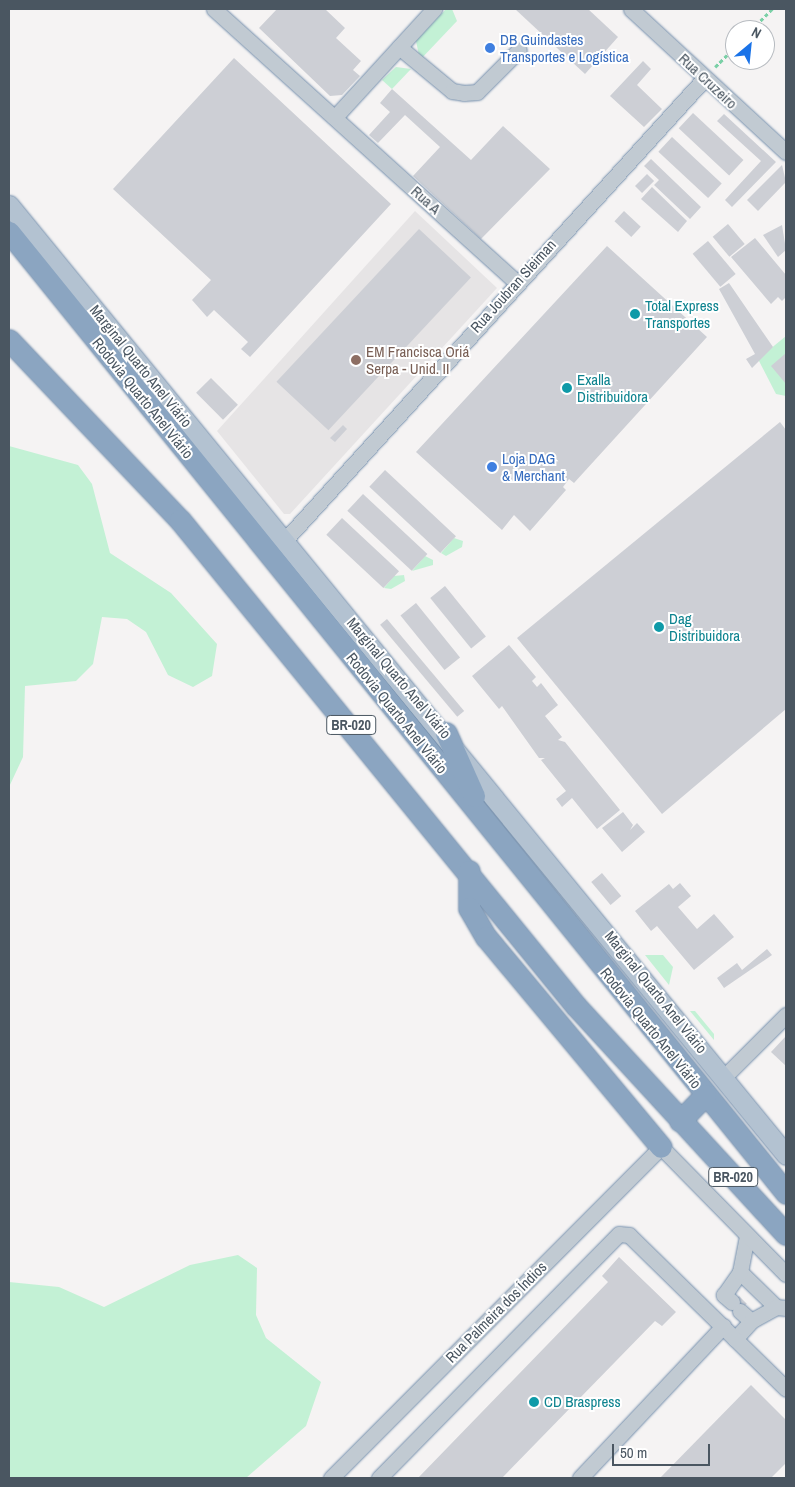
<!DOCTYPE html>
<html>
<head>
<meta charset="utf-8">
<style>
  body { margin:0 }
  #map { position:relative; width:795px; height:1487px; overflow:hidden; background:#f5f3f3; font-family:"Archivo Narrow",sans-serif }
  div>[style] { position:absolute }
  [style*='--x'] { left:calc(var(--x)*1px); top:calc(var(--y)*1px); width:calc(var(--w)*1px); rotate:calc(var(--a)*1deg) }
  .education>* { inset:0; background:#e6e4e5 }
  .green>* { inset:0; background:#c3f1d5 }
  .building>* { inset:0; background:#cdcfd5; transform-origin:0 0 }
  .path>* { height:2.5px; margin-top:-1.25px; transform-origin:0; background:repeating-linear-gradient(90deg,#7ad0a6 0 4px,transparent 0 6.5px) }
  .roads { filter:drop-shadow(0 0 1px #7690ad) drop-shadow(0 0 1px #7690ad) }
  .minor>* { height:15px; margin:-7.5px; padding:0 7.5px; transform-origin:7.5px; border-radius:7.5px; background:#c1cad2 }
  .major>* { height:19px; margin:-9.5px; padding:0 9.5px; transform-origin:9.5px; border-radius:9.5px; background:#b3c2d1 }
  .highway>* { height:21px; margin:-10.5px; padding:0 10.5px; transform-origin:10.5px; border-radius:10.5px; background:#8ba5c1 }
  .dots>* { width:14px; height:14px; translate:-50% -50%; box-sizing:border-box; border:2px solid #fff; border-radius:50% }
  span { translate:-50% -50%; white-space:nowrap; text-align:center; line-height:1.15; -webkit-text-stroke:4px #fff; paint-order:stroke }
  .shield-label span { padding:1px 4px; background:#fff; border:1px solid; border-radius:4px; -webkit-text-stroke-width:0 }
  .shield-label { font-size:14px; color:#4a5661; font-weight:700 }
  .shop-label { font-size:15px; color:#366cbe }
  .left { translate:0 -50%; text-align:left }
  .street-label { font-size:15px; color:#4a5661 }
  .culture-label { font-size:15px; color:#0d838f }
  .education-label { font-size:15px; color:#785e54 }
  .frame { position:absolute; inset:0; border:10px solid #4a5661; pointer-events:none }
  .north { position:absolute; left:725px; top:20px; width:50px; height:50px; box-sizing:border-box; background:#fff; border:1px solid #b7bbc0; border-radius:50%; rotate:28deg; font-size:14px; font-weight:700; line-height:20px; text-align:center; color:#4a5661 }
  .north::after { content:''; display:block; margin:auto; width:18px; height:22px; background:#1a73e8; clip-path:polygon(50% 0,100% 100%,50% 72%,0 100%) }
  .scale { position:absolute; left:612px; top:1444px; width:98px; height:22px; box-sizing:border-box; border:2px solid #4a5661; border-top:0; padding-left:6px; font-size:15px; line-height:18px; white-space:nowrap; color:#4a5661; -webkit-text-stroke:4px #fff; paint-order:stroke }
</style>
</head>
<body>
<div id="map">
  <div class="education">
    <div style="clip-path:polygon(415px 211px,497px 288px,290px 514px,284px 514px,217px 431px)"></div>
  </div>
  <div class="green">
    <div style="clip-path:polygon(446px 9px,452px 9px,457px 21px,420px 60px,416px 41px)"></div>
    <div style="clip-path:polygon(396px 67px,411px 69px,392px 89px,382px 80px)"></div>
    <div style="clip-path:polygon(786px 336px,786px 396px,776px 394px,758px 359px)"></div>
    <div style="clip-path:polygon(9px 446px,78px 465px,92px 484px,110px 553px,171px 593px,217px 644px,212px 676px,193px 687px,168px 675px,146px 632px,127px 619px,102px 617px,93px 664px,76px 681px,25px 686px,23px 757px,9px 787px)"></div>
    <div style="clip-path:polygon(454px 538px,463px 541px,462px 547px,446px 556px,441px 553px)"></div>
    <div style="clip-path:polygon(425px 556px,433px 560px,433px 565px,412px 571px)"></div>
    <div style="clip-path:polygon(404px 575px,405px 581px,391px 589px,384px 588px,394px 576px)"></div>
    <div style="clip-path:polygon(645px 955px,663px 955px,673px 967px,669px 985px)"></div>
    <div style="clip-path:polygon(690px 1011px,695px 1011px,714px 1034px,714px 1040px)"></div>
    <div style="clip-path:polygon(238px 1255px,257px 1268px,256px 1315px,266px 1338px,321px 1382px,306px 1426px,246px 1478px,9px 1478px,9px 1282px,59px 1287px,104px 1307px,190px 1265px)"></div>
  </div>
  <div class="building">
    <div style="clip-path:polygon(277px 9px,325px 9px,345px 28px,336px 38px,361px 61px,353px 70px,360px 76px,342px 95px,330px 96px,259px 28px)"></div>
    <div style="clip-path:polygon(515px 9px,588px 9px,618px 37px,585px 74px)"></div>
    <div style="clip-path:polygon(234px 58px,391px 204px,250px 357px,241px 349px,248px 342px,214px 310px,207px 317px,192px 300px,211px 280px,113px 189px)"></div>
    <div style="clip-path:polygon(643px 61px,651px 69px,637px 85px,662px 109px,644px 127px,610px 96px)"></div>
    <div style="clip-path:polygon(392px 89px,471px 160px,503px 126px,550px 169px,481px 239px,413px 176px,440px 147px,405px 115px,378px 143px,369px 135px,390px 112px,380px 103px)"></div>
    <div style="left:693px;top:113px;width:69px;height:21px;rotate:43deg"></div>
    <div style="clip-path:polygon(724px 114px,776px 162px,732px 207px,725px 200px,761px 161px,717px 121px)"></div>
    <div style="left:672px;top:137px;width:68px;height:20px;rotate:43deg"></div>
    <div style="clip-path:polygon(651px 159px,701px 207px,690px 219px,654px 185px,659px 180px,644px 166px)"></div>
    <div style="clip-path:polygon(782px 165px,786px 182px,758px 211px,747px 200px)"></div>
    <div style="left:647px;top:174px;width:10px;height:17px;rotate:45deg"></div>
    <div style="clip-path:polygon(652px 187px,687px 221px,678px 232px,641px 199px)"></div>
    <div style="left:624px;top:211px;width:23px;height:14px;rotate:43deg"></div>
    <div style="left:728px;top:224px;width:26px;height:20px;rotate:50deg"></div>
    <div style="clip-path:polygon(782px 225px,786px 250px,778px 257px,763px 235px)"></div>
    <div style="left:419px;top:229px;width:71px;height:209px;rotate:43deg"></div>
    <div style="clip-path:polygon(755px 238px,786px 275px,786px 297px,782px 301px,778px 297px,771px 304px,731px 257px)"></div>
    <div style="left:708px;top:241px;width:43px;height:20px;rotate:50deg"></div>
    <div style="clip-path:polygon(607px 246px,707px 337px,574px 483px,569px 479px,563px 487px,566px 490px,530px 531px,514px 515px,502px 530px,416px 452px)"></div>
    <div style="clip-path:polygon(729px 283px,773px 347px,752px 368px,746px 359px,755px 354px,719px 289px)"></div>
    <div style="clip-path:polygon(786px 353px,786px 384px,771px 366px)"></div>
    <div style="left:211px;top:378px;width:38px;height:21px;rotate:45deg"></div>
    <div style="clip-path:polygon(780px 422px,786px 430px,786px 709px,662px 814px,517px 638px)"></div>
    <div style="clip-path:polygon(343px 425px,347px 429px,335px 442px,330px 438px)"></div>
    <div style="left:385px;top:470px;width:97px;height:23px;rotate:43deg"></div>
    <div style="left:363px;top:494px;width:88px;height:23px;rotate:43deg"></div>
    <div style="left:342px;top:518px;width:78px;height:23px;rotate:43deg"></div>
    <div style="left:445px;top:586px;width:65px;height:19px;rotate:51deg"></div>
    <div style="left:416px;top:603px;width:70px;height:20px;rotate:51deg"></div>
    <div style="left:387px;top:619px;width:120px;height:9px;rotate:50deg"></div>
    <div style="clip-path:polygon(509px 645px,536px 677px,532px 681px,537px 687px,541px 683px,558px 705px,545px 716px,562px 737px,558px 740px,565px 742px,620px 810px,597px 829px,572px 798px,562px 807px,556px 799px,566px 791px,541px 760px,545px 758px,539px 758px,502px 706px,499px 709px,472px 676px)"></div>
    <div style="clip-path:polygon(623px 812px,633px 825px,630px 830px,637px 823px,645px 832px,622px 852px,602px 828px)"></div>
    <div style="left:602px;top:873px;width:30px;height:14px;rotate:50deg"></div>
    <div style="clip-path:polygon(680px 883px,691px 896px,678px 907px,697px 929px,714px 914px,734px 937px,694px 970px,657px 926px,651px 931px,635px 911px,669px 884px,673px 889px)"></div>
    <div style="clip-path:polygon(767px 949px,772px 955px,724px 988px,717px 978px,737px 963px,742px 970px)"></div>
    <div style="clip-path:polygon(786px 1036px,786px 1066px,771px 1052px)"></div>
    <div style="clip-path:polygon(619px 1257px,676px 1312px,662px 1326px,655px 1321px,502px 1478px,418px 1478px,608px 1282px,602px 1276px)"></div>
    <div style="left:739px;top:1296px;width:11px;height:10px;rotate:45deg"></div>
    <div style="clip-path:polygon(751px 1385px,786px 1420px,786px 1463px,771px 1478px,660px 1478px)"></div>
  </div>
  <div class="path">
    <div style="--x:751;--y:30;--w:30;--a:-45"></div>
    <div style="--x:715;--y:67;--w:28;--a:-45"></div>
  </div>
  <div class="roads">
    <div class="minor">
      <div style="--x:214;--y:9;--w:407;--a:42.1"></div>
      <div style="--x:631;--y:9;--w:211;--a:42.7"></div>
      <div style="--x:399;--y:47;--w:69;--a:39.7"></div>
      <div style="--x:452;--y:91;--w:12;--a:9"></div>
      <div style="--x:464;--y:93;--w:13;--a:-4"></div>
      <div style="--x:477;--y:92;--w:59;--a:-45"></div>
      <div style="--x:335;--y:117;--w:147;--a:-47.5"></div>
      <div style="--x:285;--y:540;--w:624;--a:-47.73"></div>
      <div style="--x:724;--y:1077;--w:88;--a:-45"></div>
      <div style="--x:740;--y:1272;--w:50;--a:44.2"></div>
      <div style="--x:732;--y:1302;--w:11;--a:-139"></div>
      <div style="--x:724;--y:1295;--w:28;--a:-55"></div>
      <div style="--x:740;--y:1272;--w:37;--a:-79"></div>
      <div style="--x:740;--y:1311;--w:15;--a:42"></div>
      <div style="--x:735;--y:1339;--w:24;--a:-48"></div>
      <div style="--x:751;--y:1321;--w:29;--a:-29"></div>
      <div style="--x:776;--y:1307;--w:10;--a:6"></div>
      <div style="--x:331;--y:1478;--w:467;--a:-45.1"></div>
      <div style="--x:661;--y:1147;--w:178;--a:45.5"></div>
      <div style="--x:379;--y:1478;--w:342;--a:-45.5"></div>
      <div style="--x:619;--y:1234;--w:10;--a:6"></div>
      <div style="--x:629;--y:1235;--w:220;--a:44.4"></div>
      <div style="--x:580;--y:1478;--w:209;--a:-46.7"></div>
    </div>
    <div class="major">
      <div style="--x:9;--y:205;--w:1227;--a:50.72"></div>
    </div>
    <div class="highway">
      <div style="--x:9;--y:232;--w:1236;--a:51.04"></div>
      <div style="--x:9;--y:340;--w:248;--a:46.5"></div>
      <div style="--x:180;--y:520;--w:627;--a:50.83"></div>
      <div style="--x:576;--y:1006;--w:310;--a:47.4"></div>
      <div style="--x:446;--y:733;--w:69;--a:66"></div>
      <div style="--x:469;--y:871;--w:37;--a:90"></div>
      <div style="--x:469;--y:908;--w:34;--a:60"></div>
      <div style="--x:486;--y:937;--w:273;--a:50.2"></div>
      <div style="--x:680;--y:1121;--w:36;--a:-46"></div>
    </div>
  </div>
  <div class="dots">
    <div style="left:490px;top:48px;background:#3f7fe0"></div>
    <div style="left:635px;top:314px;background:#0f9aa8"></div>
    <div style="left:356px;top:360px;background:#8d6e63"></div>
    <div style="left:567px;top:388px;background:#0f9aa8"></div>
    <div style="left:492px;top:467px;background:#3f7fe0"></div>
    <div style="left:659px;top:627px;background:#0f9aa8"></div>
    <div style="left:534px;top:1402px;background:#0f9aa8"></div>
  </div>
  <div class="shield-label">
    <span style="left:351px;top:725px">BR-020</span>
    <span style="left:733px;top:1177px">BR-020</span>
  </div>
  <div class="shop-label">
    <span class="left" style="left:500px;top:48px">DB Guindastes<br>Transportes e Logística</span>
    <span class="left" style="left:502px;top:467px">Loja DAG<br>&amp; Merchant</span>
  </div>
  <div class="street-label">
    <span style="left:708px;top:81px;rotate:43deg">Rua Cruzeiro</span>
    <span style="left:426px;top:200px;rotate:42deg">Rua A</span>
    <span style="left:513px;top:286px;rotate:-48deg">Rua Joubran Sleiman</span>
    <span style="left:141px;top:366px;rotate:51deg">Marginal Quarto Anel Viário</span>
    <span style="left:143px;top:398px;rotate:51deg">Rodovia Quarto Anel Viário</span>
    <span style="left:399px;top:678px;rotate:50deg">Marginal Quarto Anel Viário</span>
    <span style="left:397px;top:713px;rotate:51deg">Rodovia Quarto Anel Viário</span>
    <span style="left:656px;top:992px;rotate:51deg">Marginal Quarto Anel Viário</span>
    <span style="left:651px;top:1028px;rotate:51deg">Rodovia Quarto Anel Viário</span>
    <span style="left:496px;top:1312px;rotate:-45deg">Rua Palmeira dos Índios</span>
  </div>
  <div class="culture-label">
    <span class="left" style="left:645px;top:314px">Total Express<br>Transportes</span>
    <span class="left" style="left:577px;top:388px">Exalla<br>Distribuidora</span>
    <span class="left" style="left:669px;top:627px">Dag<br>Distribuidora</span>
    <span class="left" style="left:544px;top:1402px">CD Braspress</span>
  </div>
  <div class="education-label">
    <span class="left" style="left:366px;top:360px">EM Francisca Oriá<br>Serpa - Unid. II</span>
  </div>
  <div class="frame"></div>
  <div class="north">N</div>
  <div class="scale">50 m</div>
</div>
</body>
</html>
